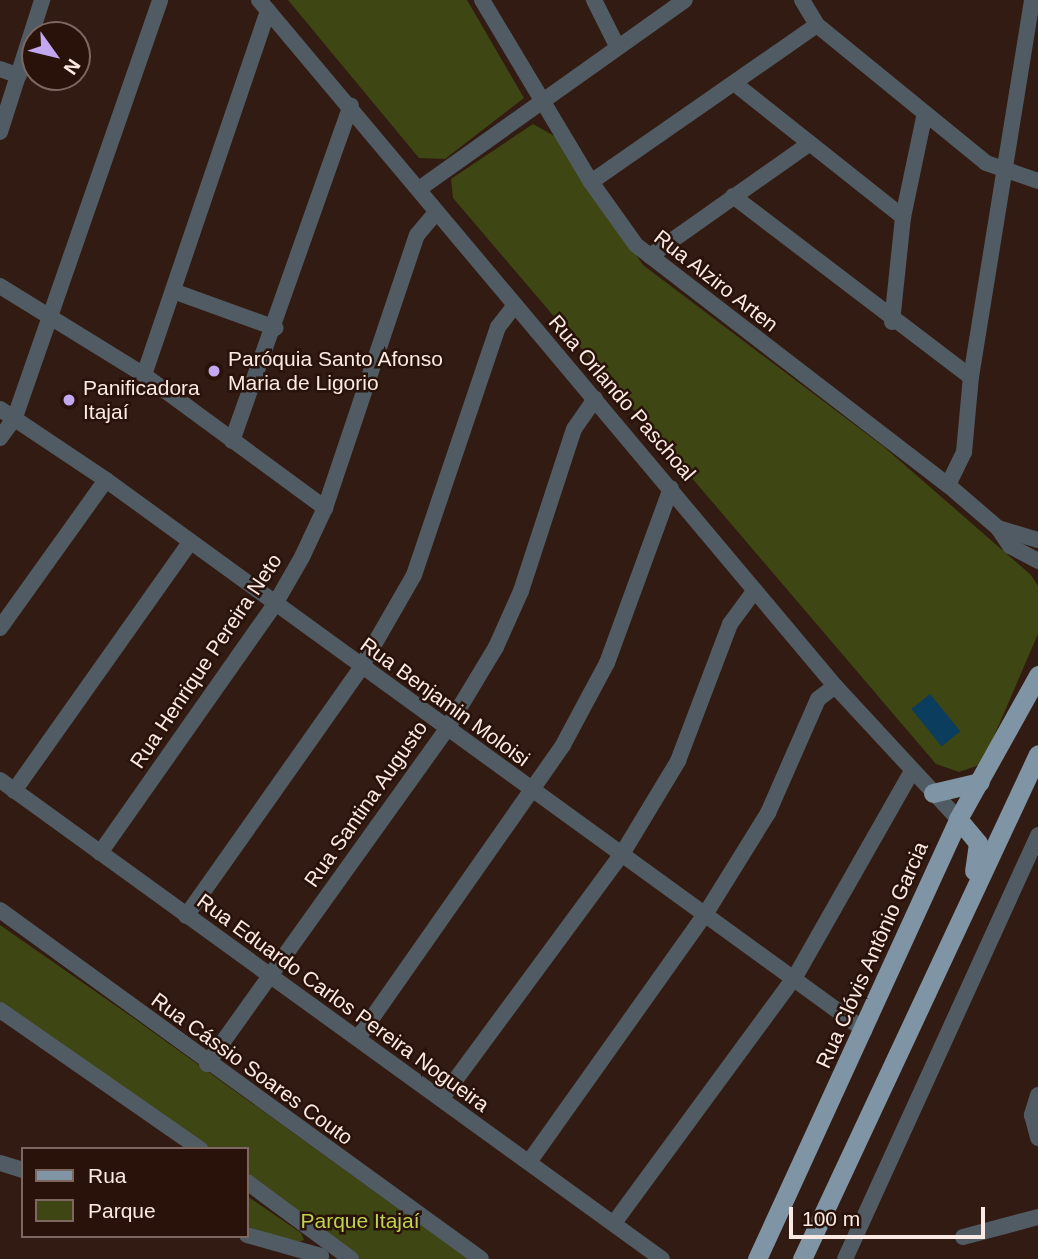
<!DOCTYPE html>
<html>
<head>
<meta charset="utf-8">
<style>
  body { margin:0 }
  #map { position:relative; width:1038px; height:1259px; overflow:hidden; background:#321b12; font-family:Arial,sans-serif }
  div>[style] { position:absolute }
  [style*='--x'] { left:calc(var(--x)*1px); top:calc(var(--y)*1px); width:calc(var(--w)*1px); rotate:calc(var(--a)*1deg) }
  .green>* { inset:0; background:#3e4713 }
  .water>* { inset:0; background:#0a3d5e; transform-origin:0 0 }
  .minor>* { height:16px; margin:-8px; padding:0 8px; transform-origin:8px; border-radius:8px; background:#515b63 }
  .major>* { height:19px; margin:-9.5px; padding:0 9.5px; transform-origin:9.5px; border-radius:9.5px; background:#7f94a4 }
  .dots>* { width:19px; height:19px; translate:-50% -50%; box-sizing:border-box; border:4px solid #281209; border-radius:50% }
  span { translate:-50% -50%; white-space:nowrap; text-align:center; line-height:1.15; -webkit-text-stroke:5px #281209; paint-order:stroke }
  .street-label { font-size:21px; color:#fbeae4 }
  .poi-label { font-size:21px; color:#fbeae4 }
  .left { translate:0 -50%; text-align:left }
  .park-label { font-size:21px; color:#bed34e }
  .legend { position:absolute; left:21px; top:1147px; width:228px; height:91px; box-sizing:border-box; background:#281209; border:2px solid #7c6861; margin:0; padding:9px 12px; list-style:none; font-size:21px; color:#fbeae4 }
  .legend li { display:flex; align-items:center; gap:14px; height:35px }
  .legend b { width:35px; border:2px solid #7c6861 }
  .north { position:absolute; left:21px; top:21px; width:70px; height:70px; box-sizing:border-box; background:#281209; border:2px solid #7c6861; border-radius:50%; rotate:124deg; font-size:19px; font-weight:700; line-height:28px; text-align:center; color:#fbeae4 }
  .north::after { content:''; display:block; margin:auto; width:24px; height:32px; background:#c4a7f1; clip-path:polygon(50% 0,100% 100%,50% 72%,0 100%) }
  .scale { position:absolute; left:789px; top:1207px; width:196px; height:32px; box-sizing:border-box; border:4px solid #fbeae4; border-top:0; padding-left:9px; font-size:21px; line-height:24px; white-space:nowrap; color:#fbeae4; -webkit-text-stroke:5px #281209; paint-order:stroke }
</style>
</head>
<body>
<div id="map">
  <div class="green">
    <div style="clip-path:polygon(288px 0,467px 0,524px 98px,445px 159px,419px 158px)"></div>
    <div style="clip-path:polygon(533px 124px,556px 137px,643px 265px,884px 447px,1031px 575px,1038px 586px,1038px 634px,982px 764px,959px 772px,936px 764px,453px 198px,451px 179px)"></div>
    <div style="clip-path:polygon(0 925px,132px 1017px,468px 1259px,357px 1259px,247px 1179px,247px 1149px,204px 1149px,0 1002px)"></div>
    <div style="clip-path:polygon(247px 1196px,301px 1233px,304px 1240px,295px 1243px,247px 1226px)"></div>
  </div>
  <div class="water">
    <div style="left:930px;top:694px;width:48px;height:24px;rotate:51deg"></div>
  </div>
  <div class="minor">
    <div style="--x:259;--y:0;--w:896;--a:49.98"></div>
    <div style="--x:835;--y:686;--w:181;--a:47.2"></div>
    <div style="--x:482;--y:0;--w:212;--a:59.1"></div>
    <div style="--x:591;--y:182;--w:77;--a:54.5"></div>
    <div style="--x:636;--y:245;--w:394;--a:37.6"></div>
    <div style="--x:948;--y:485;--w:66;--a:40.7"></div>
    <div style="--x:998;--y:528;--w:22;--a:56"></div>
    <div style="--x:1010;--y:546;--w:32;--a:28"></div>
    <div style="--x:594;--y:0;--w:51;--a:63.4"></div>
    <div style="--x:802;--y:0;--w:29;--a:59"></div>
    <div style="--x:817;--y:25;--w:218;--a:39.2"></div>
    <div style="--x:986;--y:163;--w:55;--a:19.1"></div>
    <div style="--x:0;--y:69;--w:20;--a:20"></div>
    <div style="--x:734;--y:83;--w:216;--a:38.4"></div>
    <div style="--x:0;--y:132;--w:139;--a:-72.3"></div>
    <div style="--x:591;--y:182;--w:275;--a:-34.8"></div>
    <div style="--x:419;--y:189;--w:326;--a:-35.4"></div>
    <div style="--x:733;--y:196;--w:299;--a:37.3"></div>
    <div style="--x:650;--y:256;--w:194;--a:-35.2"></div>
    <div style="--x:0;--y:286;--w:169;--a:31.7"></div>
    <div style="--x:144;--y:375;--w:225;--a:36.3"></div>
    <div style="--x:173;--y:291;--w:109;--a:19.9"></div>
    <div style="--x:892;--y:322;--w:106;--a:-84"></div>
    <div style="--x:903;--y:217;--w:106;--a:-78.1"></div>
    <div style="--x:144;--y:375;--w:385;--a:-71.2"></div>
    <div style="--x:0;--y:409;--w:128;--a:33.8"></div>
    <div style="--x:106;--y:480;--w:937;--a:35.96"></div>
    <div style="--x:0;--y:438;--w:26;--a:-54"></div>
    <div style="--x:15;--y:417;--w:441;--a:-70.8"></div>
    <div style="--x:232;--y:441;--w:356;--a:-70.5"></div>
    <div style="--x:948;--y:485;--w:37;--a:-64"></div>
    <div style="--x:964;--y:452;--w:75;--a:-84.7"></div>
    <div style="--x:971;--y:377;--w:382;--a:-80.8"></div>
    <div style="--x:998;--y:528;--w:42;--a:16.7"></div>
    <div style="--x:0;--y:628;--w:182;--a:-54.4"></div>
    <div style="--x:0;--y:780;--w:817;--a:35.89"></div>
    <div style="--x:14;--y:791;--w:303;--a:-54.7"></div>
    <div style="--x:100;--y:853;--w:304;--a:-54.9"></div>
    <div style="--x:275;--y:604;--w:54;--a:-60.1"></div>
    <div style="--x:302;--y:557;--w:54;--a:-64.9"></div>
    <div style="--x:325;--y:508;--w:288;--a:-71.4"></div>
    <div style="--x:417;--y:235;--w:30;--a:-50"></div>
    <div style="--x:0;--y:910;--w:594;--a:35.96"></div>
    <div style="--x:186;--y:916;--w:302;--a:-54.8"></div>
    <div style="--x:360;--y:669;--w:108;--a:-60.1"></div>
    <div style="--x:414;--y:575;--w:262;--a:-71.3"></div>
    <div style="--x:498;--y:327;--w:28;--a:-52"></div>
    <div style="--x:0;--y:1010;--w:244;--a:34.8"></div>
    <div style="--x:358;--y:1038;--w:358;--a:-55"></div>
    <div style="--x:563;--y:745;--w:93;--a:-61.8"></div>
    <div style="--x:607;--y:663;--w:186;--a:-69.9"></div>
    <div style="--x:207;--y:1064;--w:411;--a:-54.4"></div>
    <div style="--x:446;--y:730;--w:97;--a:-58.9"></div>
    <div style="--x:496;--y:647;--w:61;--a:-65.9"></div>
    <div style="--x:521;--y:591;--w:170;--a:-71.9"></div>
    <div style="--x:574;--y:429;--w:37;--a:-55"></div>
    <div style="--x:1038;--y:1095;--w:21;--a:107"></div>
    <div style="--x:1032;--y:1115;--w:24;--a:75"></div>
    <div style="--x:442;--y:1098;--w:303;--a:-53.6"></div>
    <div style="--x:622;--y:854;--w:109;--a:-58.9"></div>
    <div style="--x:678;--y:761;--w:147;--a:-69.2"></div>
    <div style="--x:730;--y:624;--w:42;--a:-53.7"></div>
    <div style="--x:529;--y:1162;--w:305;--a:-54.6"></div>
    <div style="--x:706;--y:913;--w:118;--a:-58.2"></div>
    <div style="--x:768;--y:813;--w:124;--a:-66.3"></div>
    <div style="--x:818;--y:699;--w:21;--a:-37"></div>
    <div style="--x:0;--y:1163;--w:24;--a:17"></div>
    <div style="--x:247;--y:1182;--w:129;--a:36.5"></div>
    <div style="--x:614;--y:1223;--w:305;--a:-53.7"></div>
    <div style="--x:795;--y:977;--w:237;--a:-60.4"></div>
    <div style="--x:247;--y:1235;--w:77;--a:15.8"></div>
    <div style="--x:963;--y:1237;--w:78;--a:-14.9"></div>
    <div style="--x:845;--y:1259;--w:466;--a:-65.5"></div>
  </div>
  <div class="major">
    <div style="--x:933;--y:793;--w:48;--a:-13.2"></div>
    <div style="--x:958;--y:819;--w:31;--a:50"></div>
    <div style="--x:978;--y:843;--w:28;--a:98"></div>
    <div style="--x:757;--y:1259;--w:484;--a:-65.4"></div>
    <div style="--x:958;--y:819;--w:165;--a:-60.9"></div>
    <div style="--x:802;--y:1259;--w:557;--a:-64.95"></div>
  </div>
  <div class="dots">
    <div style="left:214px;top:371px;background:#c4a7f1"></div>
    <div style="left:69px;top:400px;background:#c4a7f1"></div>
  </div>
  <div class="street-label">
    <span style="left:716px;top:281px;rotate:38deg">Rua Alziro Arten</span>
    <span style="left:622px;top:398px;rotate:49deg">Rua Orlando Paschoal</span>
    <span style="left:206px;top:661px;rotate:-56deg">Rua Henrique Pereira Neto</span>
    <span style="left:445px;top:702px;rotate:36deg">Rua Benjamin Moloisi</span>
    <span style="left:366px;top:804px;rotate:-55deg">Rua Santina Augusto</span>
    <span style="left:872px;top:955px;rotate:-66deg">Rua Clóvis Antônio Garcia</span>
    <span style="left:343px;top:1003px;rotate:36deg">Rua Eduardo Carlos Pereira Nogueira</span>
    <span style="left:252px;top:1069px;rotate:36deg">Rua Cássio Soares Couto</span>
  </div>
  <div class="poi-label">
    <span class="left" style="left:228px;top:371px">Paróquia Santo Afonso<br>Maria de Ligorio</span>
    <span class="left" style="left:83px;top:400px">Panificadora<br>Itajaí</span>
  </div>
  <div class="park-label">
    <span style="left:360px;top:1221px">Parque Itajaí</span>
  </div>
  <ul class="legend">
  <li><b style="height:9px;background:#7f94a4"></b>Rua</li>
  <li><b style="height:19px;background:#3e4713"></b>Parque</li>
  </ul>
  <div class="north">N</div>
  <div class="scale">100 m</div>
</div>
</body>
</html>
